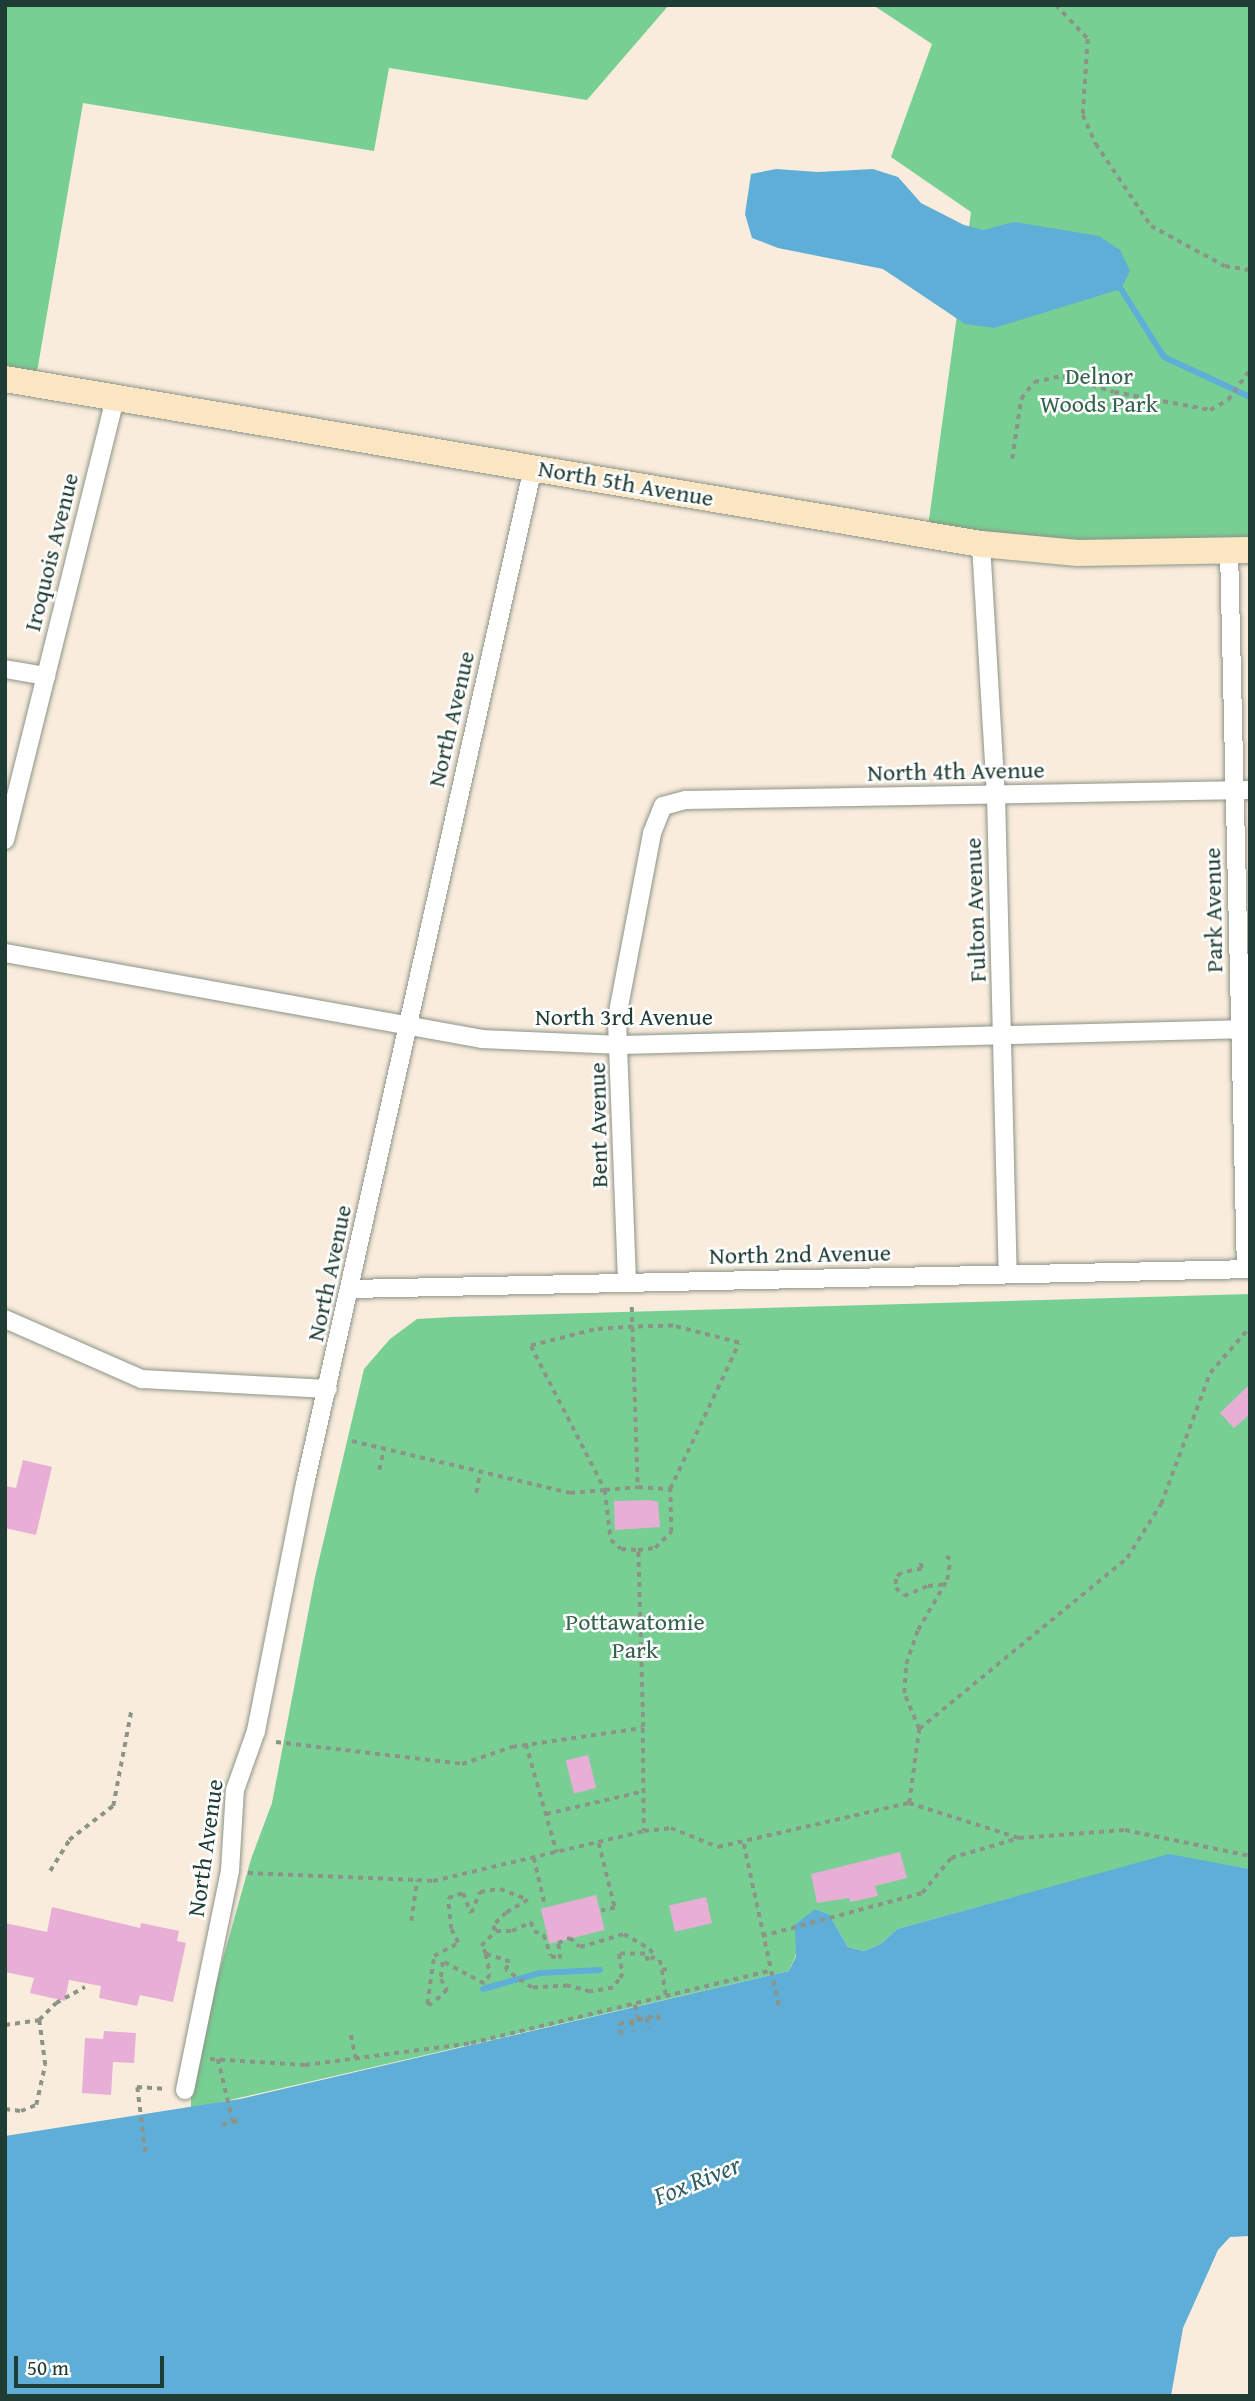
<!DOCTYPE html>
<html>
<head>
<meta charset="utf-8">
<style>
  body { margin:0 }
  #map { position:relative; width:1255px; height:2401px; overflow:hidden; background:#f9ecdc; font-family:"Gentium Book Plus",serif }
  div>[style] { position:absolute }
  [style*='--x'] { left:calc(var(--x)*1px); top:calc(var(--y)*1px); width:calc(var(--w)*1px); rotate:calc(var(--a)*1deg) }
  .green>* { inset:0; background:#78cf93 }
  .water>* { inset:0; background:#5eaed8 }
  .stream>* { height:6px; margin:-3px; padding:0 3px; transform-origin:3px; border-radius:3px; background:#5eaed8 }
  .building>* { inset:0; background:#e7aed6; transform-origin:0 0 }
  .path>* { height:3.5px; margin-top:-1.75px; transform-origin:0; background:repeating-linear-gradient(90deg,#8c9488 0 5px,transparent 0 10px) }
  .roads { filter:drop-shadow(0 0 2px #8c9488) drop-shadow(0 0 2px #8c9488) }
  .minor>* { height:18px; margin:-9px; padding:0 9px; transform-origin:9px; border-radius:9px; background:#fff }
  .secondary>* { height:26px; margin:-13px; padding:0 13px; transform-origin:13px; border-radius:13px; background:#fbe6c4 }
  span { translate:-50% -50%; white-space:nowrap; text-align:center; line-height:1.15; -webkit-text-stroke:5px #fff; paint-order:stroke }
  .park-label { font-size:24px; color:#35624c }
  .street-label { font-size:24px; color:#1f3d34 }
  .water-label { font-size:26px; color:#325f65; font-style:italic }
  .frame { position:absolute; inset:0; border:7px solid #1f3d34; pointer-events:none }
  .scale { position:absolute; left:14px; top:2356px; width:150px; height:32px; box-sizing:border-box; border:4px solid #1f3d34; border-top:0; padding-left:9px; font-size:21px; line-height:24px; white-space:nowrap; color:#1f3d34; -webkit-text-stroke:5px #fff; paint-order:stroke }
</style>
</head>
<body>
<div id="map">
  <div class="green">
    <div style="clip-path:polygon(5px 5px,669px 5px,587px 100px,389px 68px,374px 151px,83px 103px,37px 372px,5px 367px)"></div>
    <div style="clip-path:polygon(873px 5px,1250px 5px,1250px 541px,1079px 546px,928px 527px,971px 212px,891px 157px,932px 44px)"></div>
    <div style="clip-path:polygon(1250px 1294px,1250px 1869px,1169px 1855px,897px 1929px,881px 1944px,864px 1951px,848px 1947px,829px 1914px,815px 1909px,789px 1971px,191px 2109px,191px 2073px,251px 1859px,272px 1803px,315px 1577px,364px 1369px,390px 1339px,417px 1319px,451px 1317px)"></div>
  </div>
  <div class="water">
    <div style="clip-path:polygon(776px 169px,818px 172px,873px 169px,898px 177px,921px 203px,964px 225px,983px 230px,1014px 222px,1099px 236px,1120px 250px,1130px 271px,1121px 289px,994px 328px,965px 324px,883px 269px,778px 248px,752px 238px,745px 214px,751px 174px)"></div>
    <div style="clip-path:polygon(1169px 1854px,1250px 1869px,1250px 2236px,1230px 2237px,1218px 2250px,1183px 2328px,1171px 2396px,5px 2396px,5px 2136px,240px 2099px,789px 1971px,796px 1956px,795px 1925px,815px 1909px,829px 1914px,848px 1947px,864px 1951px,881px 1944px,897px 1929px)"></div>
  </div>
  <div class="stream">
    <div style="--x:1121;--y:289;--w:80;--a:57.7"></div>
    <div style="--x:1164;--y:357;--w:95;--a:24.9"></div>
    <div style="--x:483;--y:1989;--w:59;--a:-15.7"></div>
    <div style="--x:540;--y:1973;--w:60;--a:-2.9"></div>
  </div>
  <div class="building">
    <div style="clip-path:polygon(1250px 1384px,1250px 1414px,1234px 1428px,1220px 1413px)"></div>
    <div style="clip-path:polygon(23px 1460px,52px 1467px,36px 1535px,5px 1528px,5px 1486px,16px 1488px)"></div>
    <div style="clip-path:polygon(650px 1500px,658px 1502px,660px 1527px,615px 1530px,614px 1501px)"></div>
    <div style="left:588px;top:1755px;width:34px;height:23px;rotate:76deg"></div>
    <div style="clip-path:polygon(900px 1852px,907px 1878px,875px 1886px,878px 1896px,850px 1902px,849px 1898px,817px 1903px,811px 1874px)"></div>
    <div style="left:596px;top:1895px;width:36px;height:57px;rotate:76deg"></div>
    <div style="left:706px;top:1897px;width:27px;height:38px;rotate:77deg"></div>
    <div style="clip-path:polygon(52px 1907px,140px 1928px,141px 1923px,179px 1931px,177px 1941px,186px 1943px,173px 2002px,140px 1995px,137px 2006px,99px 1998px,101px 1986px,69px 1980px,65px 2001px,30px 1993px,34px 1978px,5px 1972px,5px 1923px,47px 1932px)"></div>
    <div style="clip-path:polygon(104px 2031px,136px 2033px,134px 2063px,113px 2062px,111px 2095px,82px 2093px,85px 2038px,103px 2039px)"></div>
  </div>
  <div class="path">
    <div style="--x:1056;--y:5;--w:47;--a:46.7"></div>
    <div style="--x:1088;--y:39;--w:76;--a:93.8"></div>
    <div style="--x:1083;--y:115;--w:32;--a:66"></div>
    <div style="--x:1096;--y:144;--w:99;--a:56.1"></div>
    <div style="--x:1151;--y:226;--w:84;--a:28.4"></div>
    <div style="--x:1225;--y:266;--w:25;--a:9"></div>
    <div style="--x:1012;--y:459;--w:61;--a:-81.5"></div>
    <div style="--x:1021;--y:399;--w:21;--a:-53"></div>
    <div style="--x:1034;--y:382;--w:30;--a:-12"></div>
    <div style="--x:1063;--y:376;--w:53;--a:17.4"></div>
    <div style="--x:1114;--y:392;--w:98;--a:10.6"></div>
    <div style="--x:1210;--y:410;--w:21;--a:-29"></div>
    <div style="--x:1228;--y:400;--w:37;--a:-54"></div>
    <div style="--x:632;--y:1307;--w:180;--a:88.1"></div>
    <div style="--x:352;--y:1441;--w:224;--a:13.4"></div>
    <div style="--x:570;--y:1493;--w:35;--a:-5"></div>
    <div style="--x:605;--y:1490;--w:33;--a:-5"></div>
    <div style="--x:638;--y:1487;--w:32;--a:4"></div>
    <div style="--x:670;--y:1489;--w:161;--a:-64.7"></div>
    <div style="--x:739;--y:1343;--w:68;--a:-165.6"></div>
    <div style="--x:673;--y:1326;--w:40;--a:178.6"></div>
    <div style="--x:633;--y:1327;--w:39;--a:176"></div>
    <div style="--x:594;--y:1330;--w:65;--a:165.7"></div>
    <div style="--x:531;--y:1346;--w:162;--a:62.8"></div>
    <div style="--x:605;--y:1490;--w:50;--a:83.2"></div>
    <div style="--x:611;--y:1540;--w:13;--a:42"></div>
    <div style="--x:621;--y:1549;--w:17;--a:3"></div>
    <div style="--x:379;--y:1470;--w:22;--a:-77"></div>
    <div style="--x:476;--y:1493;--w:21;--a:-79"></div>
    <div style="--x:921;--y:1563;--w:6;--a:81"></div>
    <div style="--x:922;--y:1569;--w:21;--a:169"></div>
    <div style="--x:901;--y:1573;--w:8;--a:130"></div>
    <div style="--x:896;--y:1579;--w:9;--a:90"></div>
    <div style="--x:896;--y:1588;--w:11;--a:45"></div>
    <div style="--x:904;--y:1596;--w:26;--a:-23"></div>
    <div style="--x:928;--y:1586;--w:18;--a:-6"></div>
    <div style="--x:643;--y:1727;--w:177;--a:-91.6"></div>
    <div style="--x:638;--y:1550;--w:17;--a:-7"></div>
    <div style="--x:655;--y:1548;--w:23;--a:-45"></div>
    <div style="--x:671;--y:1532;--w:43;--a:-91.3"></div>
    <div style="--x:919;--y:1729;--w:39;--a:-113"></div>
    <div style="--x:904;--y:1693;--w:29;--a:-86"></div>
    <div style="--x:906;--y:1664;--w:36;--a:-71"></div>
    <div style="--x:918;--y:1630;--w:58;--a:-59.9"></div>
    <div style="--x:947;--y:1580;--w:20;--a:-81"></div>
    <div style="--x:950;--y:1560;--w:10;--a:-135"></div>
    <div style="--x:276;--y:1742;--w:187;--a:6.7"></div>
    <div style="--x:462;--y:1764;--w:53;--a:-18.8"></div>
    <div style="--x:512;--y:1747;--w:132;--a:-8.3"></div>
    <div style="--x:643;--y:1728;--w:103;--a:89.4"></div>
    <div style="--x:644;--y:1831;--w:27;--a:-6"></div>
    <div style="--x:671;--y:1828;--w:51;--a:22"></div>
    <div style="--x:718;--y:1847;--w:196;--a:-13"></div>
    <div style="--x:909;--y:1803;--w:115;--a:17.7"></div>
    <div style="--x:526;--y:1744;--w:113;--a:74.1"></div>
    <div style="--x:909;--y:1803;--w:75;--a:-82.3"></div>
    <div style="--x:919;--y:1729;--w:269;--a:-39.4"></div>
    <div style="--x:1127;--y:1558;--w:64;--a:-57.8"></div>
    <div style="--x:1161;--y:1504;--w:140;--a:-69.5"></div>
    <div style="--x:1210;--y:1373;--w:61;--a:-49"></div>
    <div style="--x:546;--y:1814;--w:102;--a:-13.1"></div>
    <div style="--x:599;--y:1843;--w:67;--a:76.2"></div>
    <div style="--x:615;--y:1908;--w:14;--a:168"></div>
    <div style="--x:744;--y:1844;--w:170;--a:77.8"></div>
    <div style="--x:534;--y:1858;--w:48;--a:76.8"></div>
    <div style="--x:50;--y:1871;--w:36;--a:-58"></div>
    <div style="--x:69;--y:1840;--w:56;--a:-37.7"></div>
    <div style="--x:113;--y:1806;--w:96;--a:-79.2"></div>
    <div style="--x:248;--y:1873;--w:169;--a:2.4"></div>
    <div style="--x:500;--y:1889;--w:30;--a:21"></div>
    <div style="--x:528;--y:1900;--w:26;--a:149"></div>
    <div style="--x:506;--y:1913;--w:18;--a:135"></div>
    <div style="--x:493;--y:1926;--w:6;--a:59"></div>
    <div style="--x:496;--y:1931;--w:16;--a:0"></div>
    <div style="--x:512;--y:1931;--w:21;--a:-25"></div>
    <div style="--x:531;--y:1922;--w:9;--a:72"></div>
    <div style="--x:534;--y:1931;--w:11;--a:22"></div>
    <div style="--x:544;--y:1935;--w:22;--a:72"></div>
    <div style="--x:551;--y:1956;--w:9;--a:18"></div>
    <div style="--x:560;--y:1959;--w:16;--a:-97"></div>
    <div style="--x:558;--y:1943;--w:13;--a:-23"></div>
    <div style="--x:570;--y:1938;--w:13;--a:42"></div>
    <div style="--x:580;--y:1947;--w:46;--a:-16.5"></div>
    <div style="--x:624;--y:1934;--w:30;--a:30"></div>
    <div style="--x:650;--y:1949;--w:9;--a:58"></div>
    <div style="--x:655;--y:1957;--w:8;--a:150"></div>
    <div style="--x:648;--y:1961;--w:8;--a:-113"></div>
    <div style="--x:645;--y:1954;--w:26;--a:180"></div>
    <div style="--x:619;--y:1954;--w:20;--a:79"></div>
    <div style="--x:623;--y:1974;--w:7;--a:124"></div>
    <div style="--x:619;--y:1980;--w:10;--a:127"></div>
    <div style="--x:613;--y:1988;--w:23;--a:170"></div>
    <div style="--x:590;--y:1992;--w:23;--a:-165"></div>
    <div style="--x:568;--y:1986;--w:36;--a:177"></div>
    <div style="--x:532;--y:1988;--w:32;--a:-146"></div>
    <div style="--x:505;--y:1970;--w:9;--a:-58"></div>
    <div style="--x:510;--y:1962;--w:25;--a:-162"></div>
    <div style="--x:486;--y:1954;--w:21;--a:79"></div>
    <div style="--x:490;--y:1975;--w:11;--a:124"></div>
    <div style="--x:484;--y:1984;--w:47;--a:-151.8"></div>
    <div style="--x:443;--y:1962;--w:17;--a:97"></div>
    <div style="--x:441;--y:1979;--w:13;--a:61"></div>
    <div style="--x:447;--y:1990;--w:21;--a:135"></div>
    <div style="--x:432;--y:2005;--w:5;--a:-169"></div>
    <div style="--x:427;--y:2004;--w:49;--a:-81.7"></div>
    <div style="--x:434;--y:1956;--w:27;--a:-28"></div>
    <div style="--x:458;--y:1943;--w:16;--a:-117"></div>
    <div style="--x:451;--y:1929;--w:31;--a:-96"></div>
    <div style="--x:448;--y:1898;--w:16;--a:-18"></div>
    <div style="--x:463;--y:1893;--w:22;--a:68"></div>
    <div style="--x:471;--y:1913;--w:23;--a:-67"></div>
    <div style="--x:480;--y:1892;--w:20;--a:-9"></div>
    <div style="--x:411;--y:1921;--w:41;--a:-81.7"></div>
    <div style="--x:417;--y:1880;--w:16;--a:4"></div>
    <div style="--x:433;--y:1881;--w:217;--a:-13.3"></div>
    <div style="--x:762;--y:1936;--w:166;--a:-15"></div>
    <div style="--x:922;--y:1893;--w:45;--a:-50.4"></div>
    <div style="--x:951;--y:1858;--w:71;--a:-16.4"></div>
    <div style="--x:1019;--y:1838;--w:106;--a:-4.3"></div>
    <div style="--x:1125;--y:1830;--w:128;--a:11.7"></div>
    <div style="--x:486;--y:1954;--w:9;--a:-122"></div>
    <div style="--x:481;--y:1946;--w:21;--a:-45"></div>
    <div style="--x:660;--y:1960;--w:10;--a:79"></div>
    <div style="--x:662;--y:1970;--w:5;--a:-11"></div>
    <div style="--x:662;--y:1970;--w:25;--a:81"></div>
    <div style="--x:647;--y:2018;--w:11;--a:80"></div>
    <div style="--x:638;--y:2020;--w:21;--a:-14"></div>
    <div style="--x:658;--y:2015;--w:10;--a:73"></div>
    <div style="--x:632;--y:2021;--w:11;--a:80"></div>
    <div style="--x:5;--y:2025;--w:34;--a:-8"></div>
    <div style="--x:351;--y:2035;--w:24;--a:78"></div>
    <div style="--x:621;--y:2035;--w:11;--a:-100"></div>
    <div style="--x:619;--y:2024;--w:19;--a:-12"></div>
    <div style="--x:638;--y:2020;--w:17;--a:-103"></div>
    <div style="--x:210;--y:2059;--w:95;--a:3.6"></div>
    <div style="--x:305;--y:2065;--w:167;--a:-7.5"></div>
    <div style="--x:471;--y:2043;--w:307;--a:-13.6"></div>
    <div style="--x:218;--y:2059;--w:65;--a:76.6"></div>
    <div style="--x:233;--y:2122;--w:8;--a:-14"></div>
    <div style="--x:5;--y:2109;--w:16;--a:7"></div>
    <div style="--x:21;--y:2111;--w:16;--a:-22"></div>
    <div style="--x:36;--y:2105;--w:41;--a:-77.3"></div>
    <div style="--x:45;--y:2065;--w:45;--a:-97.6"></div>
    <div style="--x:39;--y:2020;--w:24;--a:-45"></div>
    <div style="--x:56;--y:2003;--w:33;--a:-29"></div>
    <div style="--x:222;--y:2125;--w:11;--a:-15"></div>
    <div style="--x:145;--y:2152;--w:65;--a:-97"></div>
    <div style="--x:137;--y:2087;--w:30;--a:4"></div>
  </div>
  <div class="roads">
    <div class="minor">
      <div style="--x:981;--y:544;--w:251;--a:86.6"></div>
      <div style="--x:996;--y:795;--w:479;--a:88.6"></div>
      <div style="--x:1229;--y:550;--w:719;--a:88.65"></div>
      <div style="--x:5;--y:669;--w:42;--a:9.7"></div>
      <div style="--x:5;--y:840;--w:455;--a:-76"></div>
      <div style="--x:5;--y:953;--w:484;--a:10.2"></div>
      <div style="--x:481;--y:1039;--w:140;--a:2.5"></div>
      <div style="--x:621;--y:1045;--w:629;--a:-1.46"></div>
      <div style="--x:627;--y:1281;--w:264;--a:-92.2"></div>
      <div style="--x:617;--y:1017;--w:187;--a:-79.2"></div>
      <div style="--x:652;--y:833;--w:29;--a:-68"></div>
      <div style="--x:663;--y:806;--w:24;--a:-15"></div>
      <div style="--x:686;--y:800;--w:564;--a:-1.02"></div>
      <div style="--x:351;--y:1289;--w:899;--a:-1.27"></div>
      <div style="--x:5;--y:1319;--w:150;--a:23.7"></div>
      <div style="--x:142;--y:1379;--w:186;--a:3.1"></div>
      <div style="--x:185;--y:2090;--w:224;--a:-78.4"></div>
      <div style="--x:230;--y:1871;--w:81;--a:-86.5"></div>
      <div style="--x:235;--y:1790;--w:63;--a:-70.4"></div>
      <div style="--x:256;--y:1731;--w:252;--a:-78.8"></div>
      <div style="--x:305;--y:1484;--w:1042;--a:-77.36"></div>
    </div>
    <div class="secondary">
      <div style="--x:5;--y:379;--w:990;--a:9.6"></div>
      <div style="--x:981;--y:544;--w:97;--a:5.3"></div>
      <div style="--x:1078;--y:553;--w:172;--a:-1"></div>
    </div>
  </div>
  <div class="park-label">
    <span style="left:1099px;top:390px">Delnor<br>Woods Park</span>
    <span style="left:635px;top:1636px">Pottawatomie<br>Park</span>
  </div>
  <div class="street-label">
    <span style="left:626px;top:483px;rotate:10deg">North 5th Avenue</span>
    <span style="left:51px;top:552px;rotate:-76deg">Iroquois Avenue</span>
    <span style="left:451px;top:719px;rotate:-77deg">North Avenue</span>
    <span style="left:956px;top:771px;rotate:-1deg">North 4th Avenue</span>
    <span style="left:975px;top:910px;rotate:-92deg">Fulton Avenue</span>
    <span style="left:1213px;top:910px;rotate:-91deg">Park Avenue</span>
    <span style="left:624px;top:1017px">North 3rd Avenue</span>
    <span style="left:598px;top:1125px;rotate:-91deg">Bent Avenue</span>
    <span style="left:800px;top:1254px;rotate:-1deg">North 2nd Avenue</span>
    <span style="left:329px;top:1273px;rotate:-78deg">North Avenue</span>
    <span style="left:205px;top:1848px;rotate:-82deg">North Avenue</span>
  </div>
  <div class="water-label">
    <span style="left:697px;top:2180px;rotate:-22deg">Fox River</span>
  </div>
  <div class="frame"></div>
  <div class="scale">50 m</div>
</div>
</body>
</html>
